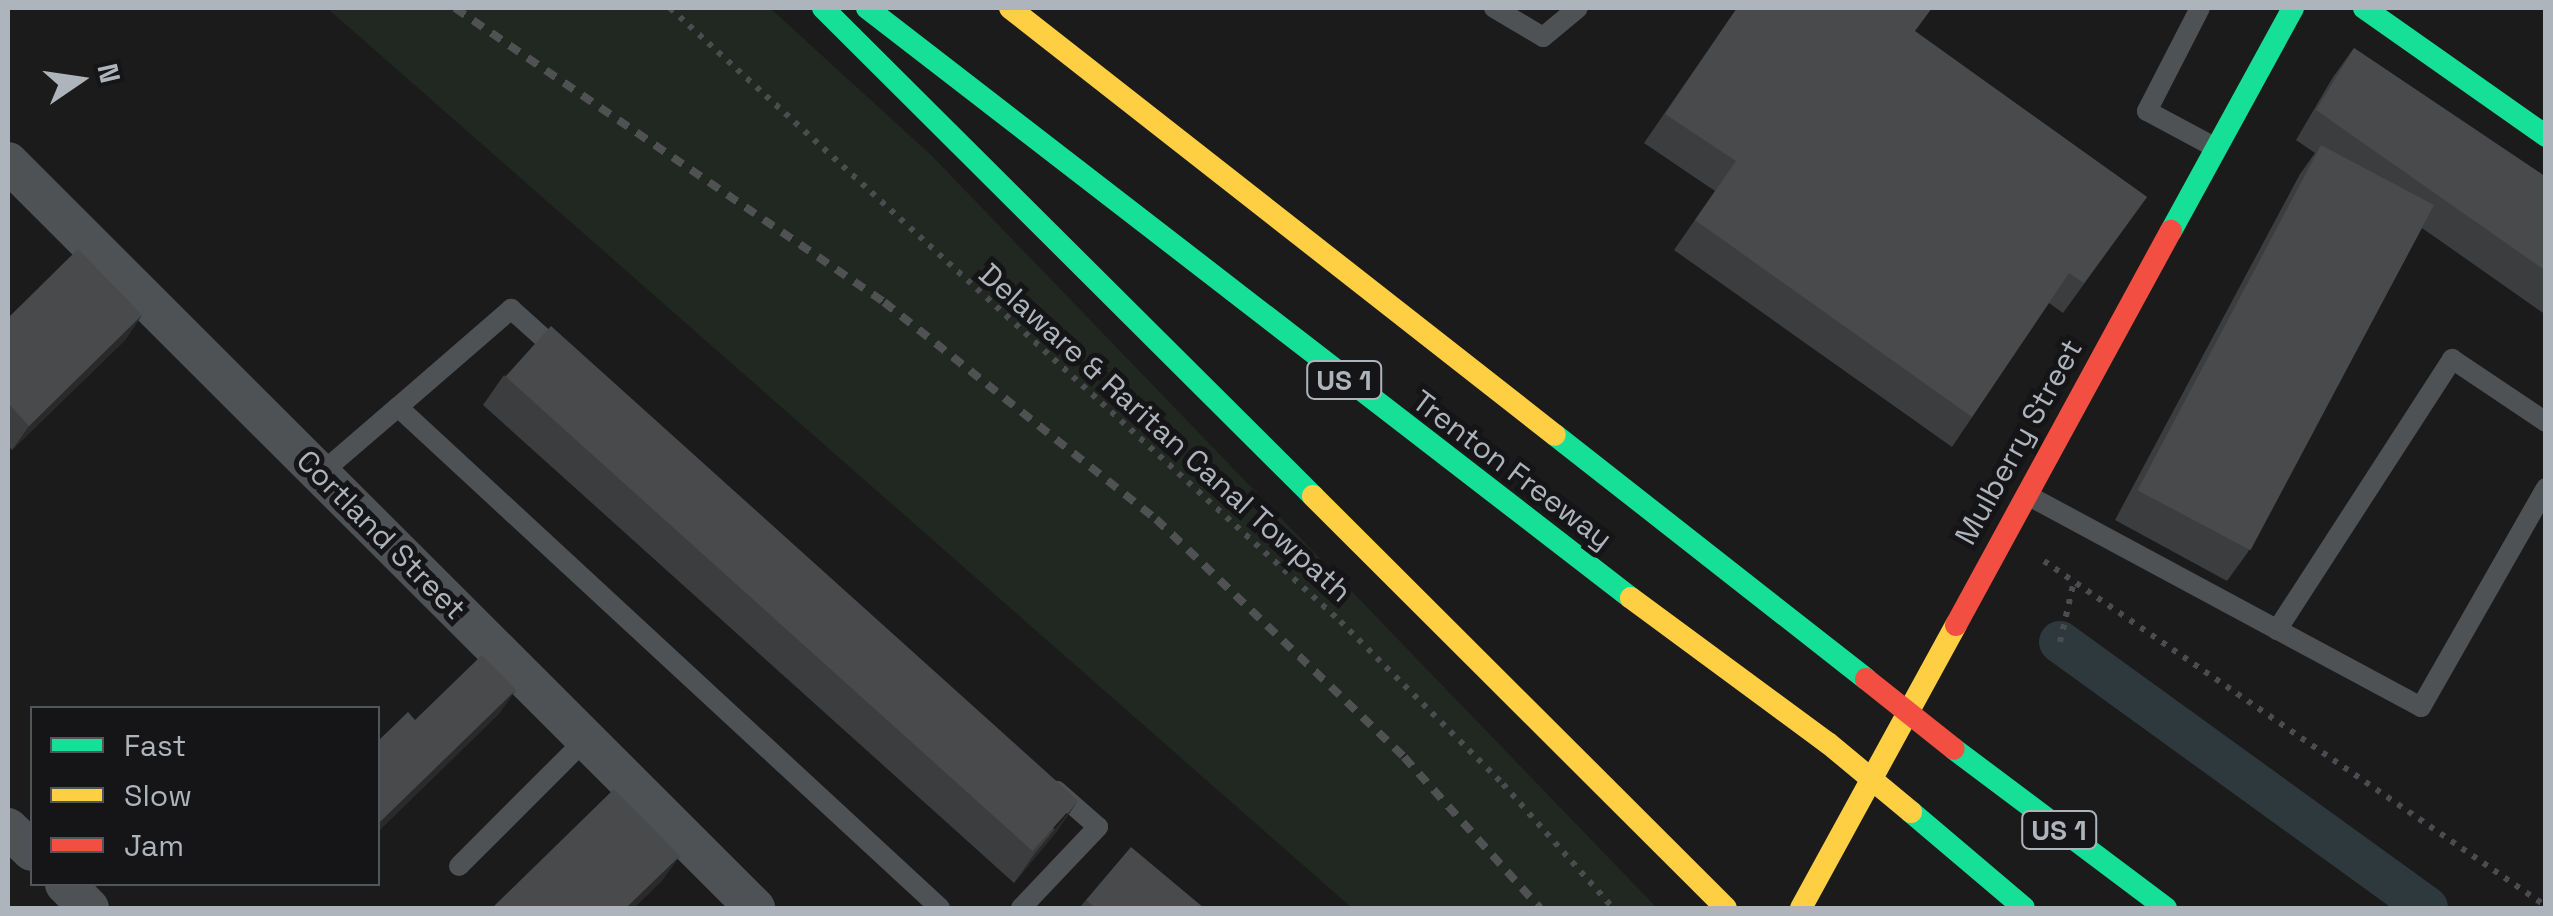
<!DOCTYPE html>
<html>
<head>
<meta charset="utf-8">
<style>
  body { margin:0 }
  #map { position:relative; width:2553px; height:916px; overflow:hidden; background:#1b1b1b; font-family:"Space Grotesk",sans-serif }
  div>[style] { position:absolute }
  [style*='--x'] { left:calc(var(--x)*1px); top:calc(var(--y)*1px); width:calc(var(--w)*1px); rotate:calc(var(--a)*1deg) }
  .green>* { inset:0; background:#212821 }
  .canal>* { height:42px; margin:-21px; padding:0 21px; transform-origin:21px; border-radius:21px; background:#2e393d }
  .path>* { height:6px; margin-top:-3px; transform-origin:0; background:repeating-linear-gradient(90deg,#4b4c4f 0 5px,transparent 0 13px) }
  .lane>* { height:20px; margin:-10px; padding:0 10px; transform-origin:10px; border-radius:10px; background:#4f5254 }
  .street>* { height:40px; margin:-20px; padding:0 20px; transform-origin:20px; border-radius:20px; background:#4f5254 }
  .fast>* { height:22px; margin:-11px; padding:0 11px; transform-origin:11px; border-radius:11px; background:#16e098 }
  .slow>* { height:22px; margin:-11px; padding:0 11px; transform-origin:11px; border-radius:11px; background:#ffcf43 }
  .jam>* { height:22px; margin:-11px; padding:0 11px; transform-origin:11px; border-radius:11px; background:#f24e42 }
  .rail>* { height:8px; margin-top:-4px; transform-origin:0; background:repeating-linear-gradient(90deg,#505152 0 12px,transparent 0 22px) }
  .slow-bridge>* { height:22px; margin:-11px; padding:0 11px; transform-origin:11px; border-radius:11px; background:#ffcf43 }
  .jam-bridge>* { height:22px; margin:-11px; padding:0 11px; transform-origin:11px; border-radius:11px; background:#f24e42 }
  .wall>* { inset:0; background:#3c3d3e }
  .shaded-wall>* { inset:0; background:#2a2a2b }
  .building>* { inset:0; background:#494a4c; transform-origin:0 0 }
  span { translate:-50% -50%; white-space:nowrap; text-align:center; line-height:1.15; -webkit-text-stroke:10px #151517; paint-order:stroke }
  .shield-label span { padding:2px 8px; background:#151517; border:2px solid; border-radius:8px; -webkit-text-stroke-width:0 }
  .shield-label { font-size:28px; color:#adb4bb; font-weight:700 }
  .street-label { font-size:30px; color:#adb4bb }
  .frame { position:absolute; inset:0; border:10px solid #adb4bb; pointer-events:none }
  .legend { position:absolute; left:30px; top:706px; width:350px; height:180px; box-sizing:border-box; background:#151517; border:2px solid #525559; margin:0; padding:12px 18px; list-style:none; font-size:30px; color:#adb4bb }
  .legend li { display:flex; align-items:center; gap:20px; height:50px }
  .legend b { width:50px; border:2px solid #525559 }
  .north { position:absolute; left:30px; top:30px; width:100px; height:100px; -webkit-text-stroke:8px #151517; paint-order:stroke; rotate:77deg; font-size:28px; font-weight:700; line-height:40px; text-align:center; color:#adb4bb }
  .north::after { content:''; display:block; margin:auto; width:35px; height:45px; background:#adb4bb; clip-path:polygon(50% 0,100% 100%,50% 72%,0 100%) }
</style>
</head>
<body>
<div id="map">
  <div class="green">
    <div style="clip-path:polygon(327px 8px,770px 8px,932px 156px,1657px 908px,1352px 908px)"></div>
  </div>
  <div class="canal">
    <div style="--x:2060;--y:642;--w:453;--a:35.9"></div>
  </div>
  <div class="path">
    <div style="--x:670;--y:8;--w:908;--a:42.46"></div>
    <div style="--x:1340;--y:621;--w:231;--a:45"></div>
    <div style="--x:1503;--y:784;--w:166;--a:48.4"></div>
    <div style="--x:2044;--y:561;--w:609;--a:34.5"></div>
    <div style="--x:2060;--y:642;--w:63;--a:-77.1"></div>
  </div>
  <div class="lane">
    <div style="--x:1494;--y:8;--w:57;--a:30.6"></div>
    <div style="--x:1543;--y:37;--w:45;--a:-39.6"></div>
    <div style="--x:2200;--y:8;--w:116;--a:117.2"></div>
    <div style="--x:2147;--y:111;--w:76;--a:28.2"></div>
    <div style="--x:398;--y:407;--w:150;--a:-40.9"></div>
    <div style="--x:511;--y:309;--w:64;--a:41.9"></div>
    <div style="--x:320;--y:474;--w:103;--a:-40.7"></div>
    <div style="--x:398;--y:407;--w:738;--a:42.75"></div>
    <div style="--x:2031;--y:497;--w:443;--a:28.3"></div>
    <div style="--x:2421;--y:707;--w:252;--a:-60.3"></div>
    <div style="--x:2277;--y:630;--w:323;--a:-57.1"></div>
    <div style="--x:2452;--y:359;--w:113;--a:33.8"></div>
    <div style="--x:459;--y:866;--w:180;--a:-45"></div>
    <div style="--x:1021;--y:908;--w:112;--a:-46.5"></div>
    <div style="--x:1098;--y:827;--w:55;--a:-138.7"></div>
  </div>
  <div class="street">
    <div style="--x:8;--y:162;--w:1056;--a:44.96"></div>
    <div style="--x:8;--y:828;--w:33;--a:44"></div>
    <div style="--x:65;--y:884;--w:34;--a:45"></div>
  </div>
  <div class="fast">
    <div style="--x:823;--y:8;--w:692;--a:44.88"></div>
    <div style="--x:867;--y:8;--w:965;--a:37.68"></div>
    <div style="--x:2364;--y:8;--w:223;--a:35.1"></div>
    <div style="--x:2171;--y:231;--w:254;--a:-61.3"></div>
    <div style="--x:1555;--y:435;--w:395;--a:38.1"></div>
    <div style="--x:1954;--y:749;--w:265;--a:36.9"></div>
    <div style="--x:1911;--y:812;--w:148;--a:40.3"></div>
  </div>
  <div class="slow">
    <div style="--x:1010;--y:8;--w:692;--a:38.08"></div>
    <div style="--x:1313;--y:496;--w:583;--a:44.93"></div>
    <div style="--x:1631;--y:598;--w:245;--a:36.4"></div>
    <div style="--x:1801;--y:908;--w:323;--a:-61.3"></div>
  </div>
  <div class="jam">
    <div style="--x:1956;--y:625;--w:449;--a:-61.4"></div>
  </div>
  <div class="rail">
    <div style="--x:455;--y:8;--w:520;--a:34.42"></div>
    <div style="--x:884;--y:302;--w:348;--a:38.6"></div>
    <div style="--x:1156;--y:519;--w:344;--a:43.8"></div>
    <div style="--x:1404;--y:757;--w:203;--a:48"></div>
  </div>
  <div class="slow-bridge">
    <div style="--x:1828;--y:743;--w:108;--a:39.7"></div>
  </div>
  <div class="jam-bridge">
    <div style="--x:1866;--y:679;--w:112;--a:38.5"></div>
  </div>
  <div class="wall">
    <div style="clip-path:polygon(1737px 8px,1915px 32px,2147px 197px,2063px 313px,2049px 303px,1952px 447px,1674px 250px,1715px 191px,1644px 143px)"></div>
    <div style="clip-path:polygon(2354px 48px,2546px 177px,2546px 315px,2422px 228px,2248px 552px,2227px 581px,2115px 520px,2300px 174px,2315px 153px,2296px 140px,2333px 77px)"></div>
    <div style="clip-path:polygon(142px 315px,125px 340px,12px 450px,8px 445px,8px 318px)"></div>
    <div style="clip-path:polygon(504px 375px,1057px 831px,1014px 883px,483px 405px)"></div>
    <div style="clip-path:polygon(1086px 900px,1204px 908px,1079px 908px)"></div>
  </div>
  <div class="shaded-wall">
    <div style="clip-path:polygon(142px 315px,125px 340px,12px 450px,29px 426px)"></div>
    <div style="clip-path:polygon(516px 690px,499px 714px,378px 832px,378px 825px,380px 822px)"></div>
    <div style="clip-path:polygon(1078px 801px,1057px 831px,1014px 883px,1035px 853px)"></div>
    <div style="clip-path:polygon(680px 856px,662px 881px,634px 908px,626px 908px)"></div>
  </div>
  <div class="building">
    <div style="clip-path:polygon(1737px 8px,1932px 8px,1915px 31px,2147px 197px,2084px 283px,2069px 273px,1972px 417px,1695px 220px,1736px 161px,1665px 114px)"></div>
    <div style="clip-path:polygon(2354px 48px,2546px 177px,2546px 271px,2316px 110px)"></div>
    <div style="left:2321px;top:145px;width:128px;height:391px;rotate:28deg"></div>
    <div style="clip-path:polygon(78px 249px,142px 315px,29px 426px,8px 403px,8px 318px)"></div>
    <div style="left:551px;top:326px;width:709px;height:68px;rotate:42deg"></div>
    <div style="clip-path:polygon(482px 655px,516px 690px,380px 822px,378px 819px,378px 741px,408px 712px,415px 720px)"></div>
    <div style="clip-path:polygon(614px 789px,680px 856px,626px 908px,492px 908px)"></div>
    <div style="clip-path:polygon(1131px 847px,1204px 908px,1095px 908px,1086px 900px)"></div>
  </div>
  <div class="shield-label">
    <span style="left:1344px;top:380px">US 1</span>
    <span style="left:2059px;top:830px">US 1</span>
  </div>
  <div class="street-label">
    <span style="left:1165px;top:433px;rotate:42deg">Delaware &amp; Raritan Canal Towpath</span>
    <span style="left:2019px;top:442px;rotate:-61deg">Mulberry Street</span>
    <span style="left:1512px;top:470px;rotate:37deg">Trenton Freeway</span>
    <span style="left:381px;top:535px;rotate:45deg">Cortland Street</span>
  </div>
  <div class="frame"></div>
  <ul class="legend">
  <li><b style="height:12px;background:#16e098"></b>Fast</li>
  <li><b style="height:12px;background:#ffcf43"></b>Slow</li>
  <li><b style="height:12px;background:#f24e42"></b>Jam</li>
  </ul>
  <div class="north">N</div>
</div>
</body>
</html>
